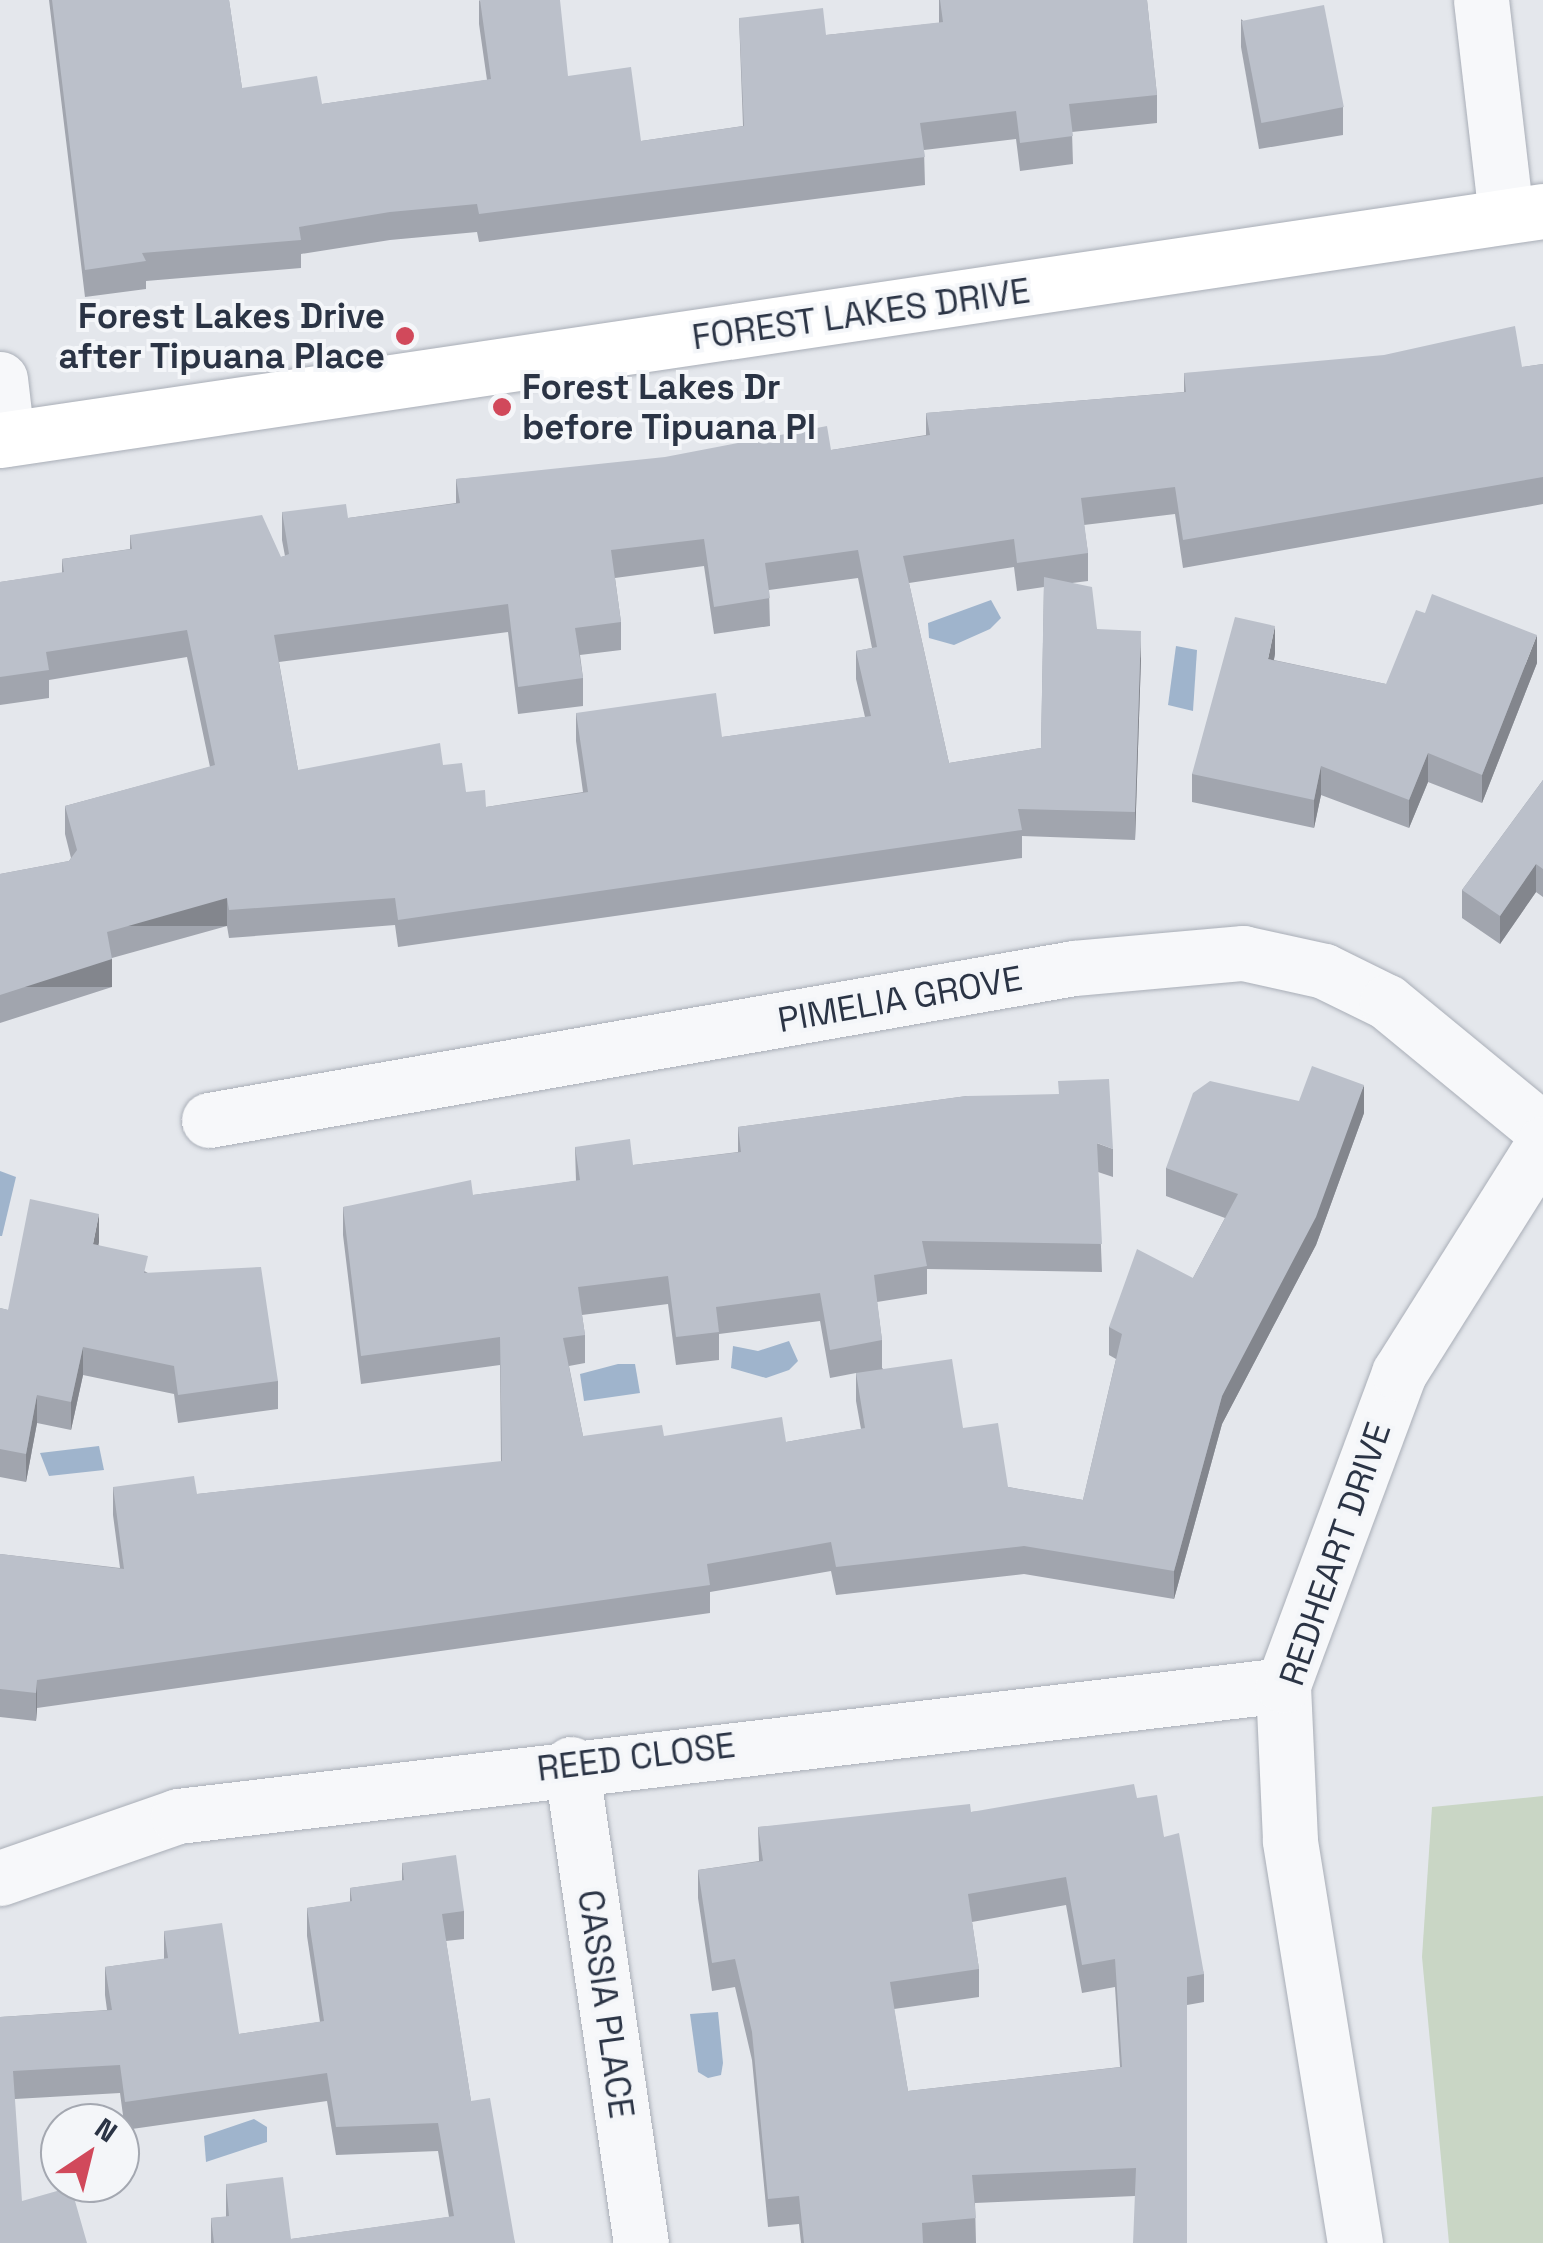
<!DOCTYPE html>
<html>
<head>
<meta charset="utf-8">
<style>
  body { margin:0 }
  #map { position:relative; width:1543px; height:2243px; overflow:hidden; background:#e4e7ec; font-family:"Space Grotesk",sans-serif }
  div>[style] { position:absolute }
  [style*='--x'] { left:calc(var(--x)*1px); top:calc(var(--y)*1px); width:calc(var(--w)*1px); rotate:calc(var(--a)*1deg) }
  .green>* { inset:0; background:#c9d6c5 }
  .water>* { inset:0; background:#9fb4cc }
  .roads { filter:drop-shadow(0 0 2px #a9aeb7) drop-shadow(0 0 2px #a9aeb7) }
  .minor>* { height:55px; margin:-27.5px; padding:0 27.5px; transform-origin:27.5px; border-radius:27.5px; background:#f7f8fa }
  .secondary>* { height:55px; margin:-27.5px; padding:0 27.5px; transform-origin:27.5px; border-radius:27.5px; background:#fff }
  .wall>* { inset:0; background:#a1a5ae }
  .shaded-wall>* { inset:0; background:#83868d; transform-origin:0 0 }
  .building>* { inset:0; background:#bbc0ca; transform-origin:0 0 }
  .dots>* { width:28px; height:28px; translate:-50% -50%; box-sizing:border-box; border:5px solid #f4f6f9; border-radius:50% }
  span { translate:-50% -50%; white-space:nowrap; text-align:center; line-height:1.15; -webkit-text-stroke:8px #f4f6f9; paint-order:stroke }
  .street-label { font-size:35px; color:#2b3445 }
  .poi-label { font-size:35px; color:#2b3445; font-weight:700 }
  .right { translate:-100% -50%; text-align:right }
  .left { translate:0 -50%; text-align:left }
  .north { position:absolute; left:40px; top:2103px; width:100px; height:100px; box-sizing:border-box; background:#f4f6f9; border:2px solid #a4a8b1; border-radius:50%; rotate:35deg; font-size:28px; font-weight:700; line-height:40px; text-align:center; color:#2b3445 }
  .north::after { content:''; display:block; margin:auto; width:35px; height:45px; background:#d1495b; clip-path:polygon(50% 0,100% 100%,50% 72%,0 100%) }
</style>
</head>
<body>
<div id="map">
  <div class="green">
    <div style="clip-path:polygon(1543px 1796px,1543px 2243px,1449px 2243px,1422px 1957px,1432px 1807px)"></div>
  </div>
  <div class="water">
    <div style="clip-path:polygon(991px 600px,1001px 618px,990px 629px,954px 645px,929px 638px,928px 623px)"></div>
    <div style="clip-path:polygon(1176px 646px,1197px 650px,1193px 711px,1168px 705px)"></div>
    <div style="clip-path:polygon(0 1171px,16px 1177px,2px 1236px,0 1236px)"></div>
    <div style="clip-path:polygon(789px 1341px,798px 1361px,789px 1370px,766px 1378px,731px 1368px,733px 1346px,758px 1351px)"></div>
    <div style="clip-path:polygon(618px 1364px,635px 1364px,640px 1393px,584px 1401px,580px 1374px)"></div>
    <div style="clip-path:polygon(99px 1446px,104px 1470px,49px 1476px,40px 1453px)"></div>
    <div style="clip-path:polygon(718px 2012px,723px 2063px,721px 2075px,708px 2078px,698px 2072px,690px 2014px)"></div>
    <div style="clip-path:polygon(254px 2119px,267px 2127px,267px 2142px,206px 2162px,204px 2136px)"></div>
  </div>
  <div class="roads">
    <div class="minor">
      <div style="--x:1481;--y:0;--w:217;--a:83.4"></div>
      <div style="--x:0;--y:379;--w:60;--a:83.3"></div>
      <div style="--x:209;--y:1120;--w:878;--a:-9.97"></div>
      <div style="--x:1074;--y:968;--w:170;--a:-5.1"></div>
      <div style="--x:1243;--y:953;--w:83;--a:12.5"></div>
      <div style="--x:1324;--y:971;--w:70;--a:26.2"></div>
      <div style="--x:1387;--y:1002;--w:202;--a:39.4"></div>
      <div style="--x:571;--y:1764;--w:484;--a:81.7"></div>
      <div style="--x:0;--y:1878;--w:188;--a:-19.2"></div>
      <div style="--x:178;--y:1816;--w:1113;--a:-6.76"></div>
      <div style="--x:1355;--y:2243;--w:408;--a:-99.2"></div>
      <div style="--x:1290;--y:1840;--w:155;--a:-92.6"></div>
      <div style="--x:1283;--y:1685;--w:333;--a:-69.6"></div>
      <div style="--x:1399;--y:1373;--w:271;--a:-57.8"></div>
    </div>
    <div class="secondary">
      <div style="--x:0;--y:440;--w:1560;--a:-8.44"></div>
    </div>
  </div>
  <div class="wall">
    <div style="clip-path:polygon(49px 0,229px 0,242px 88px,322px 104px,487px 80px,479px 24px,479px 0,641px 141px,743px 126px,739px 18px,826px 35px,939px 23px,939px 0,1147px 0,1157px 95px,1157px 123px,1072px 132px,1073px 164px,1020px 171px,1016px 139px,924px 150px,925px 185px,479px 242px,477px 232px,390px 240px,301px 254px,301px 268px,146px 281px,146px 289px,85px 297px)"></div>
    <div style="clip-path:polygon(1241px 19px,1343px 107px,1343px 135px,1259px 149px,1241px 47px)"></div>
    <div style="clip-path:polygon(evenodd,1543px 364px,1543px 504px,1183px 568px,1175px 514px,1084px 525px,1088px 553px,1088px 581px,1072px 583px,1097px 629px,1141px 658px,1135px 840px,1022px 836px,1022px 858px,398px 947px,395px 925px,229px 938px,227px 926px,112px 958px,112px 987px,0 1023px,0 874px,69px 861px,71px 858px,65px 834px,65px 806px,210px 767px,187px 657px,49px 680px,49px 698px,0 705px,0 582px,62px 573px,62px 559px,130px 549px,130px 535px,281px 557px,285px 556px,282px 540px,282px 512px,348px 518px,456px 503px,456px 479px,831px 450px,926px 435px,926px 413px,1184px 392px,1184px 373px,1522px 367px,1543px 364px,704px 566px,714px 634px,770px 626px,769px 590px,858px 578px,872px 648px,856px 651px,856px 679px,865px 717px,722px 737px,576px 713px,576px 741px,583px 792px,486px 807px,466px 792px,443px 765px,298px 770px,279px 662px,508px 632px,518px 714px,583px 706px,583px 678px,580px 655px,621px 650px,621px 622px,615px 578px,704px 566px,1543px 364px,1014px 567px,1017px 591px,1044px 587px,1041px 748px,949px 763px,909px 583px,1014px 567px)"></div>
    <div style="clip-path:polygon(1275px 654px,1274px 660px,1386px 684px,1537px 663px,1482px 803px,1428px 782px,1409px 828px,1321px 795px,1314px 828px,1192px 802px,1192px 774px)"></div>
    <div style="clip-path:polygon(1543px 780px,1543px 897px,1536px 892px,1500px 944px,1462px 918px,1462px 890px)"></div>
    <div style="clip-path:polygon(evenodd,967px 1096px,1113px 1149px,1113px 1177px,1098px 1172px,1102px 1272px,927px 1269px,927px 1294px,877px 1302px,882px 1340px,882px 1368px,963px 1428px,1008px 1487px,1083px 1500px,1116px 1359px,1109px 1355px,1109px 1327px,1193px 1278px,1225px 1218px,1166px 1196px,1166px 1168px,1299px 1101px,1364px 1113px,1316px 1245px,1222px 1424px,1174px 1599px,1024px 1574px,836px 1595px,831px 1571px,710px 1592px,710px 1613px,37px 1708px,36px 1721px,0 1717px,0 1554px,120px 1568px,113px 1515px,113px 1487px,197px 1494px,501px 1462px,500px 1365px,361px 1384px,343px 1235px,343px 1207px,473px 1195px,576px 1181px,575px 1147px,633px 1165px,738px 1152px,738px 1127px,967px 1096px,668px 1304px,676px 1365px,719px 1360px,719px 1334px,820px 1321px,830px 1378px,856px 1373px,856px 1401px,861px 1429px,786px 1442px,664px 1436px,583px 1436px,569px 1366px,585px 1363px,585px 1335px,582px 1315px,668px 1304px)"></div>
    <div style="clip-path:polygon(99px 1242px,98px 1245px,148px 1273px,278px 1381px,278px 1409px,178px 1423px,174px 1394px,83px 1375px,71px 1430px,37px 1423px,26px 1482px,0 1477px,0 1308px,8px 1310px)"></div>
    <div style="clip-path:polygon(evenodd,1137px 1798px,1164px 1837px,1204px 1974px,1204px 2002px,1187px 2005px,1135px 2196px,975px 2203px,976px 2243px,801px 2243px,799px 2224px,768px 2227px,752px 2060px,735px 1987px,712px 1991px,698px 1898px,698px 1870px,759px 1861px,758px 1827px,971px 1812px,1137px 1798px,1066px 1905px,1082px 1993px,1115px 1987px,1120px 2067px,908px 2091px,894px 2009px,979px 1997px,979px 1969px,972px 1922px,1066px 1905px)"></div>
    <div style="clip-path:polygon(402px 1863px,464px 1911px,464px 1939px,446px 1941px,471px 2101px,515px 2243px,211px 2243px,211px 2218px,226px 2217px,226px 2184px,291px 2239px,449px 2217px,438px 2151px,336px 2155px,327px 2101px,125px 2130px,120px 2093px,15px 2099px,0 2243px,0 2017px,107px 2010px,105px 1995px,105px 1967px,164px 1959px,164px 1931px,239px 2034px,320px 2022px,307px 1936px,307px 1908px,350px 1902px,350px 1888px,402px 1881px)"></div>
  </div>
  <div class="shaded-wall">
    <div style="clip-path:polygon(1275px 626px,1275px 654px,1268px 687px,1268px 659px)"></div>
    <div style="clip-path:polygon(1141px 631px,1141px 658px,1135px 840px,1135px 812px)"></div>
    <div style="clip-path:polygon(1537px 635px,1537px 663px,1482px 803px,1482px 775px)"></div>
    <div style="clip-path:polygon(1428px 753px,1428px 782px,1409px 828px,1409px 800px)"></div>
    <div style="clip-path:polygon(1321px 766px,1321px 795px,1314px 828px,1314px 800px)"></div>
    <div style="clip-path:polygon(1536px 864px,1536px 892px,1500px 944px,1500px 916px)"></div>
    <div style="left:227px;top:898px;width:28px;height:125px;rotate:90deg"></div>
    <div style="left:112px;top:959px;width:28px;height:118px;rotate:90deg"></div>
    <div style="clip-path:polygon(1364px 1085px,1364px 1113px,1316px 1245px,1222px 1424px,1174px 1599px,1174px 1571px,1222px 1396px)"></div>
    <div style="clip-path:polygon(99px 1214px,99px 1242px,93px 1272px,93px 1244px)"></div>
    <div style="clip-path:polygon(83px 1347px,83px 1375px,71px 1430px,71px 1402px)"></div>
    <div style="clip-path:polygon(37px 1395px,37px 1423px,26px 1482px,26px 1454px)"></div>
    <div style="clip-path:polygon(37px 1680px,37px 1708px,36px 1721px,36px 1693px)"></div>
  </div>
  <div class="building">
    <div style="clip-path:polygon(52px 0,229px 0,242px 88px,317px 76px,322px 104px,491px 79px,480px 0,560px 0,568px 76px,631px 67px,641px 141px,744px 126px,739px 18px,823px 8px,826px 35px,943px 22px,940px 0,1147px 0,1157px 95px,1069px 104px,1073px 136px,1020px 143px,1016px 111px,920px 123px,925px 157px,479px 214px,477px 204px,390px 212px,299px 227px,301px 240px,142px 253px,146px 261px,85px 270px)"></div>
    <div style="left:1324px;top:5px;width:104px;height:84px;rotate:79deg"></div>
    <div style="clip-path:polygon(evenodd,1515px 326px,1522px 367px,1543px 364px,1543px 477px,1183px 540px,1175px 487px,1081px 498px,1088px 553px,1017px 563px,1014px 539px,903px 556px,949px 763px,1041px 748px,1044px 577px,1092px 587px,1097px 629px,1141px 631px,1135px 812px,1018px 809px,1022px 830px,398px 920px,395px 898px,229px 910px,227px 898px,107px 932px,112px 959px,0 995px,0 874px,69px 861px,77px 850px,65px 806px,215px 765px,187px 630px,46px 652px,49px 670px,0 677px,0 582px,64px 572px,62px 559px,132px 549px,130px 535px,262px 515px,281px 557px,289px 554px,282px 512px,346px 504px,348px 518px,460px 503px,456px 479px,665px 457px,827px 426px,831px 450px,930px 435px,926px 413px,1186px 392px,1184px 373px,1384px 355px,1515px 326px,704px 539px,714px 607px,770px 598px,765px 563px,858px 550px,877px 647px,856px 651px,871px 716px,722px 737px,716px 693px,576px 713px,588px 792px,486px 807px,485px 790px,466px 792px,462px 763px,443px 765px,440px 743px,298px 770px,274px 635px,508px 604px,518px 687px,583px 678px,575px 628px,621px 622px,611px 550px,704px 539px)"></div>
    <div style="clip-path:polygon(1432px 594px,1537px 635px,1482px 775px,1428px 753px,1409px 800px,1321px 766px,1314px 800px,1192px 774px,1235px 617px,1275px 626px,1268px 659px,1386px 684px,1416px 610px,1425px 613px)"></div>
    <div style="clip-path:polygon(1543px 780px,1543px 869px,1536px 864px,1500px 916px,1462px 890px)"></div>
    <div style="clip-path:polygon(1312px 1066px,1364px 1085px,1316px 1217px,1222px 1396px,1174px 1571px,1024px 1546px,836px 1567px,831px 1542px,707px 1564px,710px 1585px,37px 1680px,36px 1693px,0 1689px,0 1554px,124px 1569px,113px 1487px,194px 1476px,197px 1494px,502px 1461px,500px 1337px,361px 1356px,343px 1207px,471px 1180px,473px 1195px,580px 1180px,575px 1147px,630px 1139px,633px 1165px,741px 1152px,738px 1127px,967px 1096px,1059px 1094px,1058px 1081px,1109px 1079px,1113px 1149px,1097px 1143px,1102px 1244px,922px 1241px,927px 1266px,874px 1275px,882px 1340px,830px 1350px,820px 1293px,716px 1307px,719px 1332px,676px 1337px,668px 1276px,578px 1287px,585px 1335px,563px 1338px,583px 1436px,662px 1425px,664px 1436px,782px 1417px,786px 1442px,865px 1428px,856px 1373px,952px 1359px,963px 1428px,998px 1423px,1008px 1487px,1083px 1500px,1122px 1334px,1109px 1327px,1137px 1249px,1193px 1278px,1238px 1194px,1166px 1168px,1193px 1093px,1210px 1081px,1299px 1101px)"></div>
    <div style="clip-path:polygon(30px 1199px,99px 1214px,93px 1244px,148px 1256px,144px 1273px,261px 1267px,278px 1381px,178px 1395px,174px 1366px,83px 1347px,71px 1402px,37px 1395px,26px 1454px,0 1449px,0 1308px,8px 1310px)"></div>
    <div style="clip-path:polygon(evenodd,1134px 1784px,1137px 1798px,1157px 1795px,1164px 1837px,1179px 1833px,1204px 1974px,1187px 1977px,1187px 2243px,1133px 2243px,1136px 2168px,972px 2175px,976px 2218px,922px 2223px,923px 2243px,804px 2243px,799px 2196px,768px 2199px,752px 2032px,735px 1959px,712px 1963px,698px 1870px,763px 1861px,758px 1827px,970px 1804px,971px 1812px,1134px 1784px,1066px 1877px,1082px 1965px,1115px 1959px,1122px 2067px,908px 2091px,890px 1982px,979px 1969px,968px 1894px,1066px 1877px)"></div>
    <div style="clip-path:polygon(456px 1855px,464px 1911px,442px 1914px,471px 2101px,490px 2098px,515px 2243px,214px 2243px,211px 2218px,229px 2216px,226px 2184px,283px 2177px,291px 2239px,454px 2216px,438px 2123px,336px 2127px,327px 2073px,125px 2102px,120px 2065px,13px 2071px,22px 2201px,71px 2187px,87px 2243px,0 2243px,0 2017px,112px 2010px,105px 1967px,168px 1958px,164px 1931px,222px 1923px,239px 2034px,324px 2021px,307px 1908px,352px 1901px,350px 1888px,404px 1880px,402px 1863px)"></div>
  </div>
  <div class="dots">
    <div style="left:405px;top:336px;background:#d1495b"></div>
    <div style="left:502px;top:407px;background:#d1495b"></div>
  </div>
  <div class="street-label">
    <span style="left:861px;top:314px;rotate:-8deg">FOREST LAKES DRIVE</span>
    <span style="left:900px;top:999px;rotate:-10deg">PIMELIA GROVE</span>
    <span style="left:1335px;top:1554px;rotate:-71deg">REDHEART DRIVE</span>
    <span style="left:636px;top:1757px;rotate:-7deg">REED CLOSE</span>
    <span style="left:606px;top:2004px;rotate:82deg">CASSIA PLACE</span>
  </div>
  <div class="poi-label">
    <span class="right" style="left:385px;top:336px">Forest Lakes Drive<br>after Tipuana Place</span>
    <span class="left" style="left:522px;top:407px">Forest Lakes Dr<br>before Tipuana Pl</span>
  </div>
  <div class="north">N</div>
</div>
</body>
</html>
